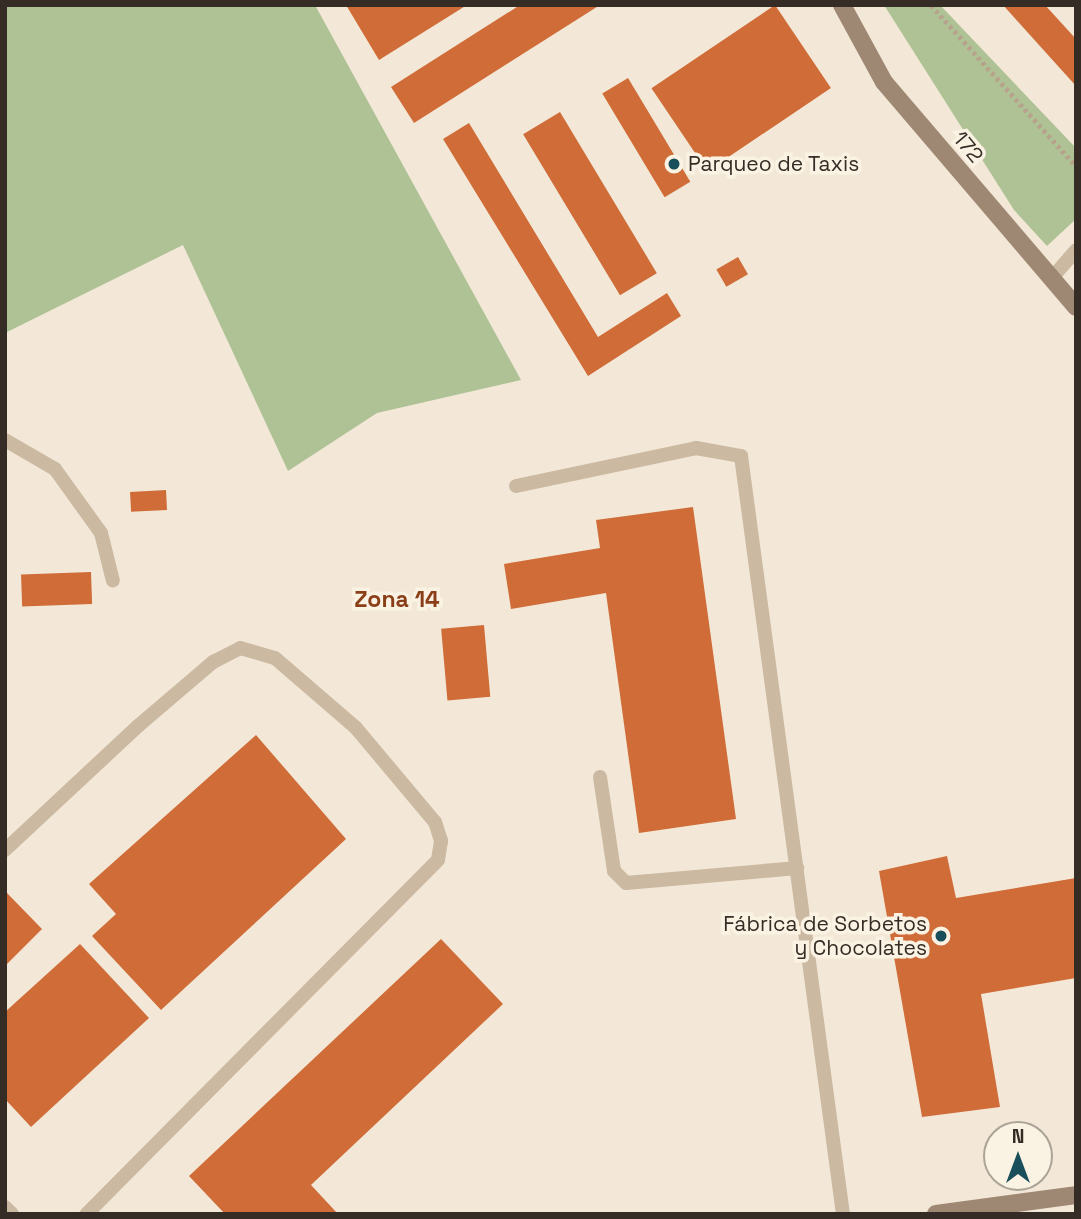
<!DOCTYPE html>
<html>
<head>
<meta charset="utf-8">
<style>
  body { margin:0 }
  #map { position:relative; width:1081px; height:1219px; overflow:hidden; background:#f3e8d7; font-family:"Space Grotesk",sans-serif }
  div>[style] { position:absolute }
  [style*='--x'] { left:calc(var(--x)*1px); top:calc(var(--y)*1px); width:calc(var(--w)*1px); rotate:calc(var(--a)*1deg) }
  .green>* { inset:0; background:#afc296 }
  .building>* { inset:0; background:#cf6c38; transform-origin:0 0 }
  .path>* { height:4.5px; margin-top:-2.25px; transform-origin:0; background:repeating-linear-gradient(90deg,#b7a38c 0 3.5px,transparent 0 7px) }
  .lane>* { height:14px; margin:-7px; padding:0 7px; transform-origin:7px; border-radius:7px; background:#cbb9a2 }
  .secondary>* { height:18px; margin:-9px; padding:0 9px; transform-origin:9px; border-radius:9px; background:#9f8873 }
  .dots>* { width:19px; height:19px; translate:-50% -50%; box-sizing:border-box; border:4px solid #faf2e3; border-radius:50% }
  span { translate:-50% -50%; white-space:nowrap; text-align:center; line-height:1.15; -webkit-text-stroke:7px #faf2e3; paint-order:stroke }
  .street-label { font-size:21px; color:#352c25 }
  .poi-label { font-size:21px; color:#352c25 }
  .left { translate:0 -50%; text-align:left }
  .right { translate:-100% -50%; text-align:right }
  .neighbourhood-label { font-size:23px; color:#8a3f18; font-weight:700 }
  .frame { position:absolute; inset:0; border:7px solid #352c25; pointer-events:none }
  .north { position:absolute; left:983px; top:1121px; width:70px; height:70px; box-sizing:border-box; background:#faf2e3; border:2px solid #aba397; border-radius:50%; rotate:0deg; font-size:19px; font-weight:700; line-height:28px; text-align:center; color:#352c25 }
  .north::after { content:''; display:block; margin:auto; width:24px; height:32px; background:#184f5a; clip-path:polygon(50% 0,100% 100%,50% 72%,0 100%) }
</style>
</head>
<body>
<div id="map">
  <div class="green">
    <div style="clip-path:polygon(5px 5px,315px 5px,521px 380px,377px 413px,288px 471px,183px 245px,5px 333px)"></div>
    <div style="clip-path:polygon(884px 5px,940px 5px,1076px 148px,1076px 219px,1047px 246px,1014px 210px)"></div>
  </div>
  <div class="building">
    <div style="clip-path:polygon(346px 5px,467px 5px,379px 60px)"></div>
    <div style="clip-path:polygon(520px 5px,600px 5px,414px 123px,391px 87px)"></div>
    <div style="left:775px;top:5px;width:100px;height:149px;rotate:56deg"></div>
    <div style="clip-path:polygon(1003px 5px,1045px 5px,1076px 39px,1076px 86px)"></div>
    <div style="left:628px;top:78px;width:121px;height:30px;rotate:59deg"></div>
    <div style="left:560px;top:112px;width:188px;height:43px;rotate:59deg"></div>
    <div style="clip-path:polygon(469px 123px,598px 337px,667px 293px,681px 316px,588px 376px,443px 139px)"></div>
    <div style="left:738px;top:257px;width:20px;height:25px;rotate:60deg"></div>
    <div style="left:166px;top:490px;width:20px;height:36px;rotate:87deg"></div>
    <div style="clip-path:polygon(693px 507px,736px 819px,639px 833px,606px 593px,511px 609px,504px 564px,600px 548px,596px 520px)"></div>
    <div style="left:91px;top:572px;width:32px;height:70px;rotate:88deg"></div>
    <div style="left:484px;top:625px;width:72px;height:43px;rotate:85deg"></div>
    <div style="clip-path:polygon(256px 735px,346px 839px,161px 1010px,92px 936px,116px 914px,89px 884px)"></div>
    <div style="clip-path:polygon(947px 856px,956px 898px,1076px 878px,1076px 978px,981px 994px,1000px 1107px,922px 1117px,879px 871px)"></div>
    <div style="clip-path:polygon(7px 893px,42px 929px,5px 966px,5px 895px)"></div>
    <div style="clip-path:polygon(441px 939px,503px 1004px,311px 1185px,338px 1214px,225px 1214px,189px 1176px)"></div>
    <div style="clip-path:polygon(80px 944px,149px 1018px,31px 1127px,5px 1099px,5px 1012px)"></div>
  </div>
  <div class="path">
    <div style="--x:931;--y:5;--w:217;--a:48"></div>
  </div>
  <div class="lane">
    <div style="--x:1051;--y:279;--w:38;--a:-49"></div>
    <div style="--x:5;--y:440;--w:58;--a:30.1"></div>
    <div style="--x:55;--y:469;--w:79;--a:54.3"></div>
    <div style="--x:101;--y:533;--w:49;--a:76"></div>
    <div style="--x:516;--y:486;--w:184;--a:-11.9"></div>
    <div style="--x:696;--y:448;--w:46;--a:10.1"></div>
    <div style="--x:741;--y:456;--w:765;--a:82.34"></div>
    <div style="--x:600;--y:777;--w:95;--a:81.5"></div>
    <div style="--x:614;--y:871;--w:17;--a:45"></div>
    <div style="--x:626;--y:883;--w:172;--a:-5"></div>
    <div style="--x:5;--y:850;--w:182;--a:-43"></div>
    <div style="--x:138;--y:726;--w:99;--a:-40.5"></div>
    <div style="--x:213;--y:662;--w:30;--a:-27"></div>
    <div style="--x:240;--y:648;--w:36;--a:16"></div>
    <div style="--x:275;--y:658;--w:107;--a:40.8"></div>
    <div style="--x:356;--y:728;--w:123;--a:50"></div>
    <div style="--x:435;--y:822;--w:20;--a:72"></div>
    <div style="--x:441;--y:841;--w:19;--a:99"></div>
    <div style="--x:438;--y:860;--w:499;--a:134.8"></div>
    <div style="--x:5;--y:1207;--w:10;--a:45"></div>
  </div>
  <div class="secondary">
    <div style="--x:842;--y:5;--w:88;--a:61.4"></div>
    <div style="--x:884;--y:82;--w:296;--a:49.5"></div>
    <div style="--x:936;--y:1214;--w:141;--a:-7.7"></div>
  </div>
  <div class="dots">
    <div style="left:674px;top:164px;background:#184f5a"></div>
    <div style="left:941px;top:936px;background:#184f5a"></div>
  </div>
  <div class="street-label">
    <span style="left:968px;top:147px;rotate:50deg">172</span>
  </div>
  <div class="poi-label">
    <span class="left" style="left:688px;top:164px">Parqueo de Taxis</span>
    <span class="right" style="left:927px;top:936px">Fábrica de Sorbetos<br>y Chocolates</span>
  </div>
  <div class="neighbourhood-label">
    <span style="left:397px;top:599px">Zona 14</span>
  </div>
  <div class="frame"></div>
  <div class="north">N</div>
</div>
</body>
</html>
